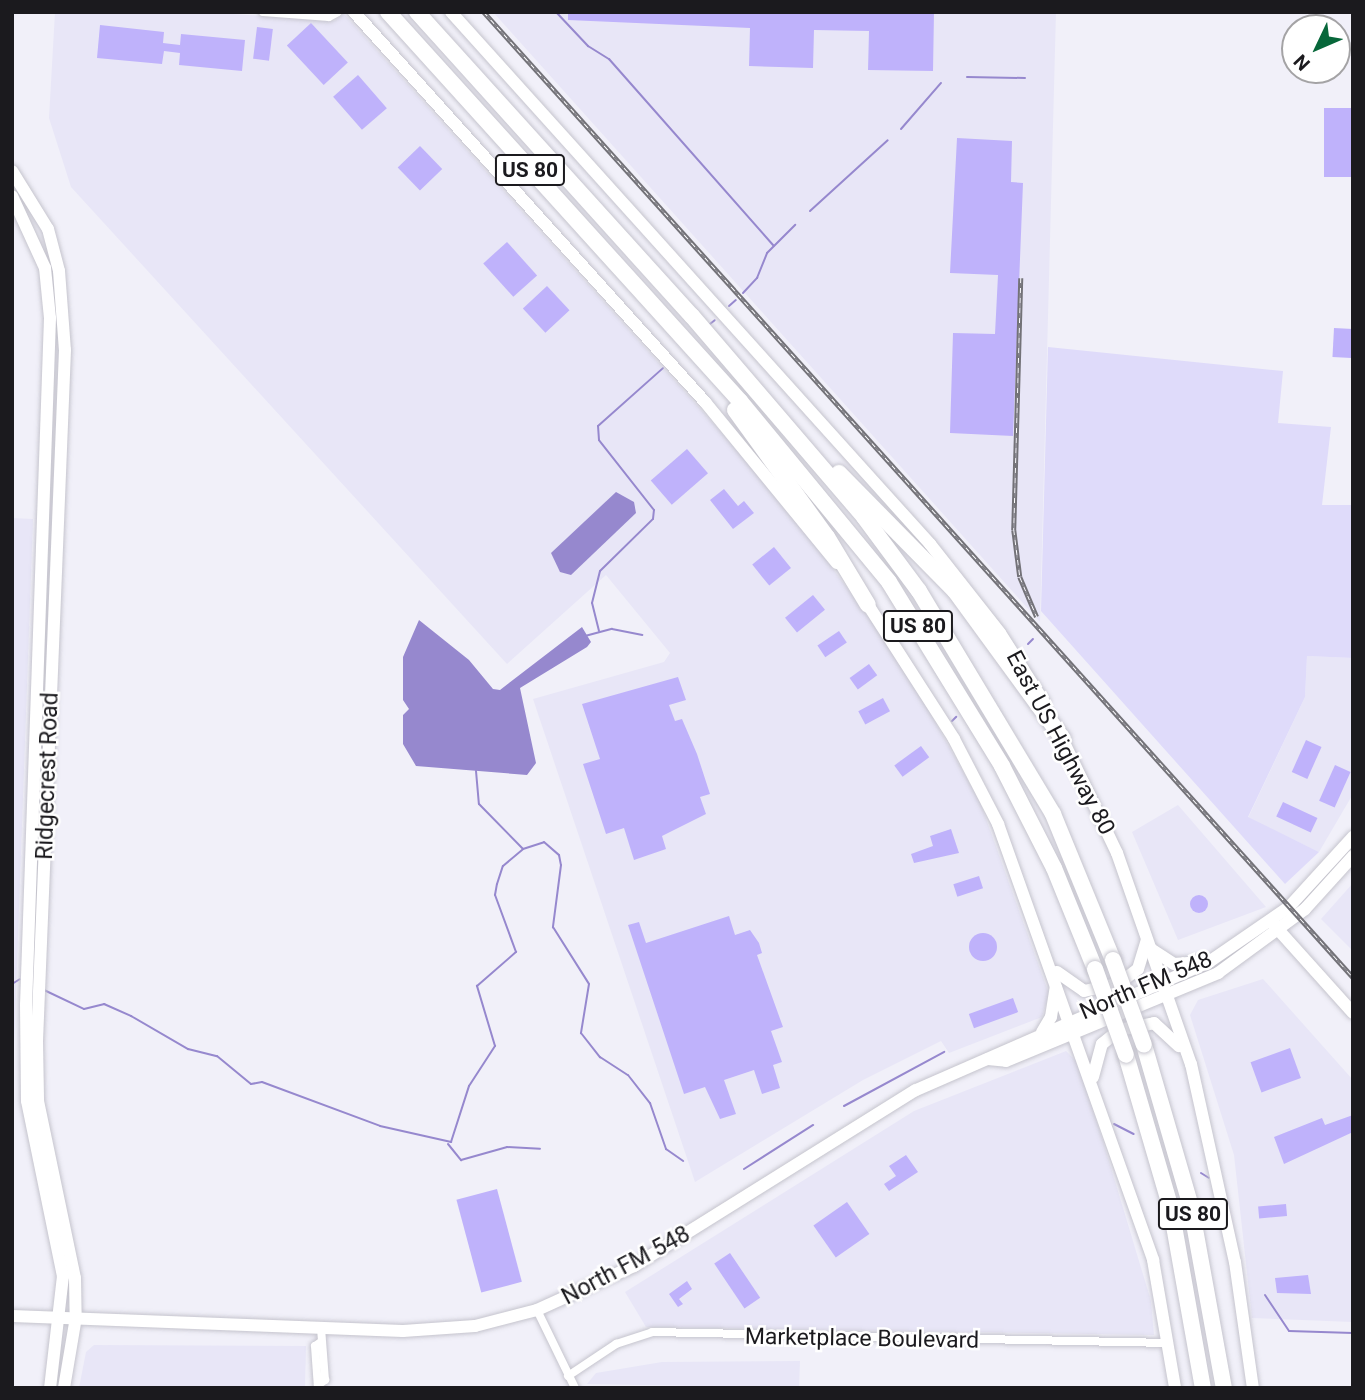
<!DOCTYPE html>
<html>
<head>
<meta charset="utf-8">
<style>
  body { margin:0 }
  #map { position:relative; width:1365px; height:1400px; overflow:hidden; background:#f1f0f9; font-family:Roboto,sans-serif }
  div>[style] { position:absolute }
  [style*='--x'] { left:calc(var(--x)*1px); top:calc(var(--y)*1px); width:calc(var(--w)*1px); rotate:calc(var(--a)*1deg) }
  .built>* { inset:0; background:#e8e6f7 }
  .green>* { inset:0; background:#dfdbfa }
  .water>* { inset:0; background:#9688ce }
  .stream>* { height:2px; margin:-1px; padding:0 1px; transform-origin:1px; border-radius:1px; background:#9688ce }
  .building>* { inset:0; background:#bfb2fb; transform-origin:0 0 }
  .round { border-radius:50% }
  .roads { filter:drop-shadow(0 0 2px #c5c4cd) drop-shadow(0 0 2px #c5c4cd) }
  .street>* { height:8px; margin:-4px; padding:0 4px; transform-origin:4px; border-radius:4px; background:#fff }
  .secondary>* { height:12px; margin:-6px; padding:0 6px; transform-origin:6px; border-radius:6px; background:#fff }
  .highway>* { height:16px; margin:-8px; padding:0 8px; transform-origin:8px; border-radius:8px; background:#fff }
  .rail>* { height:4.5px; margin-top:-2.25px; transform-origin:0; background:repeating-linear-gradient(90deg,#fff 0 5px,#737278 0 10px); box-sizing:border-box; border-block:2px solid #737278 }
  .bridges { filter:drop-shadow(0 0 2px #c5c4cd) drop-shadow(0 0 2px #c5c4cd) }
  .highway-bridge>* { height:16px; margin:-8px; padding:0 8px; transform-origin:8px; border-radius:8px; background:#fff }
  span { translate:-50% -50%; white-space:nowrap; text-align:center; line-height:1.15; -webkit-text-stroke:5px #fff; paint-order:stroke }
  .shield-label span { padding:2px 5px; background:#fff; border:2px solid; border-radius:5px; -webkit-text-stroke-width:0 }
  .shield-label { font-size:21px; color:#1b1a1e; font-weight:700 }
  .street-label { font-size:23px; color:#1b1a1e }
  .frame { position:absolute; inset:0; border:14px solid #1b1a1e; pointer-events:none }
  .north { position:absolute; left:1281px; top:14px; width:70px; height:70px; box-sizing:border-box; background:#fff; border:2px solid #a4a3a5; border-radius:50%; rotate:226deg; font-size:19px; font-weight:700; line-height:28px; text-align:center; color:#1b1a1e }
  .north::after { content:''; display:block; margin:auto; width:24px; height:32px; background:#07673a; clip-path:polygon(50% 0,100% 100%,50% 72%,0 100%) }
</style>
</head>
<body>
<div id="map">
  <div class="built">
    <div style="clip-path:polygon(55px 12px,204px 12px,334px 21px,344px 14px,784px 502px,902px 663px,980px 802px,1049px 994px,1042px 1017px,949px 1053px,941px 1041px,863px 1080px,695px 1182px,533px 699px,664px 662px,670px 653px,606px 575px,507px 664px,71px 187px,49px 118px)"></div>
    <div style="clip-path:polygon(493px 12px,1056px 12px,1040px 622px)"></div>
    <div style="clip-path:polygon(12px 518px,33px 519px,12px 1102px)"></div>
    <div style="clip-path:polygon(1307px 656px,1353px 658px,1353px 794px,1319px 852px,1248px 818px,1305px 697px)"></div>
    <div style="clip-path:polygon(1178px 805px,1266px 907px,1178px 940px,1132px 832px)"></div>
    <div style="clip-path:polygon(1353px 883px,1353px 951px,1321px 919px)"></div>
    <div style="clip-path:polygon(1263px 979px,1353px 1080px,1353px 1322px,1252px 1318px,1234px 1155px,1190px 1015px,1198px 1000px)"></div>
    <div style="clip-path:polygon(1066px 1051px,1077px 1062px,1102px 1138px,1151px 1301px,1154px 1335px,646px 1327px,625px 1292px,914px 1111px)"></div>
    <div style="clip-path:polygon(94px 1345px,306px 1346px,305px 1388px,79px 1388px,86px 1352px)"></div>
    <div style="clip-path:polygon(800px 1361px,799px 1388px,587px 1384px,596px 1373px,662px 1362px)"></div>
  </div>
  <div class="green">
    <div style="clip-path:polygon(1048px 347px,1283px 371px,1278px 423px,1331px 427px,1322px 505px,1353px 505px,1353px 658px,1307px 656px,1305px 697px,1248px 817px,1319px 852px,1285px 884px,1041px 611px)"></div>
  </div>
  <div class="water">
    <div style="clip-path:polygon(616px 492px,634px 502px,636px 513px,571px 575px,560px 572px,551px 553px)"></div>
    <div style="clip-path:polygon(419px 620px,469px 660px,493px 689px,500px 690px,582px 627px,591px 642px,587px 647px,520px 688px,536px 763px,527px 775px,416px 766px,403px 744px,403px 715px,409px 709px,403px 700px,403px 657px)"></div>
  </div>
  <div class="stream">
    <div style="--x:556;--y:12;--w:47;--a:46.7"></div>
    <div style="--x:588;--y:46;--w:25;--a:32"></div>
    <div style="--x:609;--y:59;--w:249;--a:48.6"></div>
    <div style="--x:967;--y:77;--w:58;--a:1"></div>
    <div style="--x:901;--y:129;--w:61;--a:-49"></div>
    <div style="--x:810;--y:211;--w:105;--a:-42.3"></div>
    <div style="--x:743;--y:293;--w:21;--a:-47"></div>
    <div style="--x:757;--y:278;--w:27;--a:-68"></div>
    <div style="--x:767;--y:253;--w:40;--a:-45"></div>
    <div style="--x:729;--y:306;--w:9;--a:-41"></div>
    <div style="--x:710;--y:324;--w:6;--a:-39"></div>
    <div style="--x:599;--y:631;--w:29;--a:-104"></div>
    <div style="--x:592;--y:603;--w:33;--a:-76"></div>
    <div style="--x:600;--y:571;--w:74;--a:-44.5"></div>
    <div style="--x:653;--y:519;--w:9;--a:-84"></div>
    <div style="--x:654;--y:510;--w:89;--a:-128.2"></div>
    <div style="--x:599;--y:440;--w:14;--a:-94"></div>
    <div style="--x:598;--y:426;--w:87;--a:-41.7"></div>
    <div style="--x:585;--y:636;--w:28;--a:-15"></div>
    <div style="--x:612;--y:629;--w:31;--a:11"></div>
    <div style="--x:1028;--y:644;--w:7;--a:-45"></div>
    <div style="--x:952;--y:721;--w:6;--a:-45"></div>
    <div style="--x:476;--y:771;--w:33;--a:85"></div>
    <div style="--x:479;--y:804;--w:63;--a:45.6"></div>
    <div style="--x:12;--y:984;--w:9;--a:-32"></div>
    <div style="--x:44;--y:990;--w:44;--a:25.4"></div>
    <div style="--x:84;--y:1009;--w:21;--a:-14"></div>
    <div style="--x:104;--y:1004;--w:30;--a:24"></div>
    <div style="--x:131;--y:1016;--w:66;--a:30.1"></div>
    <div style="--x:188;--y:1049;--w:30;--a:14"></div>
    <div style="--x:217;--y:1056;--w:44;--a:39.5"></div>
    <div style="--x:251;--y:1084;--w:11;--a:-10"></div>
    <div style="--x:262;--y:1082;--w:126;--a:20.4"></div>
    <div style="--x:380;--y:1126;--w:73;--a:12.7"></div>
    <div style="--x:451;--y:1142;--w:59;--a:-72.2"></div>
    <div style="--x:469;--y:1086;--w:48;--a:-57"></div>
    <div style="--x:495;--y:1046;--w:63;--a:-106.7"></div>
    <div style="--x:477;--y:986;--w:52;--a:-41.1"></div>
    <div style="--x:516;--y:952;--w:61;--a:-110.2"></div>
    <div style="--x:495;--y:895;--w:11;--a:-80"></div>
    <div style="--x:497;--y:884;--w:19;--a:-72"></div>
    <div style="--x:503;--y:866;--w:26;--a:-40"></div>
    <div style="--x:523;--y:849;--w:22;--a:-18"></div>
    <div style="--x:544;--y:842;--w:20;--a:41"></div>
    <div style="--x:559;--y:855;--w:10;--a:79"></div>
    <div style="--x:561;--y:865;--w:63;--a:97.4"></div>
    <div style="--x:553;--y:927;--w:67;--a:57.7"></div>
    <div style="--x:589;--y:984;--w:50;--a:99.3"></div>
    <div style="--x:581;--y:1033;--w:31;--a:52"></div>
    <div style="--x:600;--y:1057;--w:33;--a:33"></div>
    <div style="--x:628;--y:1075;--w:36;--a:52"></div>
    <div style="--x:650;--y:1103;--w:49;--a:70.8"></div>
    <div style="--x:666;--y:1149;--w:21;--a:35"></div>
    <div style="--x:844;--y:1106;--w:114;--a:-28.4"></div>
    <div style="--x:1114;--y:1124;--w:22;--a:27"></div>
    <div style="--x:448;--y:1144;--w:21;--a:51"></div>
    <div style="--x:461;--y:1160;--w:48;--a:-15.8"></div>
    <div style="--x:507;--y:1147;--w:33;--a:3"></div>
    <div style="--x:744;--y:1169;--w:82;--a:-32.5"></div>
    <div style="--x:1201;--y:1173;--w:9;--a:32"></div>
    <div style="--x:1265;--y:1295;--w:43;--a:56.3"></div>
    <div style="--x:1289;--y:1331;--w:64;--a:1.8"></div>
  </div>
  <div class="building">
    <div style="clip-path:polygon(568px 12px,934px 12px,933px 71px,868px 70px,869px 31px,814px 30px,813px 68px,749px 66px,750px 28px,568px 20px)"></div>
    <div style="left:311px;top:23px;width:54px;height:33px;rotate:47deg"></div>
    <div style="clip-path:polygon(100px 25px,164px 32px,163px 43px,180px 45px,181px 34px,245px 40px,242px 71px,179px 65px,180px 53px,164px 51px,162px 64px,97px 58px)"></div>
    <div style="left:257px;top:27px;width:16px;height:32px;rotate:7deg"></div>
    <div style="left:358px;top:75px;width:44px;height:33px;rotate:49deg"></div>
    <div style="left:1324px;top:108px;width:29px;height:69px"></div>
    <div style="clip-path:polygon(957px 138px,1012px 141px,1011px 182px,1023px 183px,1013px 436px,950px 433px,953px 333px,995px 334px,998px 275px,950px 273px)"></div>
    <div style="left:420px;top:146px;width:32px;height:31px;rotate:46deg"></div>
    <div style="left:507px;top:242px;width:45px;height:32px;rotate:48deg"></div>
    <div style="left:547px;top:286px;width:33px;height:33px;rotate:47deg"></div>
    <div style="left:1334px;top:328px;width:19px;height:29px;rotate:3deg"></div>
    <div style="left:687px;top:449px;width:32px;height:48px;rotate:49deg"></div>
    <div style="clip-path:polygon(724px 489px,738px 506px,744px 501px,754px 513px,733px 529px,710px 500px)"></div>
    <div style="left:774px;top:547px;width:27px;height:28px;rotate:51deg"></div>
    <div style="left:813px;top:595px;width:19px;height:36px;rotate:51deg"></div>
    <div style="left:839px;top:631px;width:14px;height:26px;rotate:56deg"></div>
    <div style="left:869px;top:664px;width:14px;height:24px;rotate:54deg"></div>
    <div style="clip-path:polygon(678px 677px,686px 700px,669px 705px,675px 721px,682px 719px,697px 754px,710px 794px,700px 797px,706px 814px,662px 836px,666px 849px,634px 860px,624px 828px,606px 834px,583px 764px,600px 759px,582px 704px)"></div>
    <div style="left:883px;top:698px;width:15px;height:28px;rotate:62deg"></div>
    <div style="left:1306px;top:740px;width:17px;height:35px;rotate:24deg"></div>
    <div style="left:921px;top:746px;width:14px;height:33px;rotate:54deg"></div>
    <div style="left:1335px;top:765px;width:17px;height:39px;rotate:24deg"></div>
    <div style="left:1283px;top:802px;width:38px;height:16px;rotate:25deg"></div>
    <div style="clip-path:polygon(951px 829px,959px 853px,914px 863px,911px 854px,933px 846px,930px 836px)"></div>
    <div style="left:979px;top:876px;width:13px;height:27px;rotate:72deg"></div>
    <div class="round" style="left:1190px;top:895px;width:18px;height:18px"></div>
    <div style="clip-path:polygon(729px 916px,735px 935px,750px 930px,759px 943px,762px 953px,757px 955px,783px 1027px,771px 1031px,782px 1062px,773px 1065px,780px 1088px,762px 1094px,754px 1070px,724px 1080px,736px 1114px,720px 1119px,705px 1087px,684px 1094px,628px 925px,639px 922px,646px 943px)"></div>
    <div class="round" style="left:969px;top:933px;width:28px;height:28px"></div>
    <div style="left:1013px;top:998px;width:15px;height:47px;rotate:70deg"></div>
    <div style="left:1290px;top:1048px;width:32px;height:42px;rotate:70deg"></div>
    <div style="clip-path:polygon(1353px 1115px,1353px 1132px,1284px 1164px,1274px 1137px,1322px 1118px,1325px 1125px)"></div>
    <div style="clip-path:polygon(906px 1155px,918px 1172px,889px 1191px,884px 1184px,896px 1176px,889px 1166px)"></div>
    <div style="left:497px;top:1189px;width:96px;height:42px;rotate:75deg"></div>
    <div style="left:847px;top:1202px;width:39px;height:41px;rotate:55deg"></div>
    <div style="left:1286px;top:1204px;width:12px;height:28px;rotate:85deg"></div>
    <div style="left:730px;top:1253px;width:54px;height:19px;rotate:56deg"></div>
    <div style="clip-path:polygon(1308px 1275px,1311px 1294px,1277px 1293px,1275px 1278px)"></div>
    <div style="clip-path:polygon(687px 1281px,692px 1289px,679px 1299px,683px 1304px,678px 1307px,669px 1294px)"></div>
  </div>
  <div class="roads">
    <div class="street">
      <div style="--x:263;--y:12;--w:66;--a:4.3"></div>
      <div style="--x:329;--y:17;--w:10;--a:-29"></div>
      <div style="--x:537;--y:1310;--w:87;--a:64"></div>
      <div style="--x:568;--y:1376;--w:58;--a:-33.7"></div>
      <div style="--x:616;--y:1344;--w:38;--a:-18"></div>
      <div style="--x:652;--y:1332;--w:517;--a:1.22"></div>
      <div style="--x:318;--y:1385;--w:9;--a:-36"></div>
      <div style="--x:325;--y:1380;--w:52;--a:-94.4"></div>
      <div style="--x:318;--y:1388;--w:42;--a:-94.1"></div>
      <div style="--x:315;--y:1346;--w:7;--a:-34"></div>
    </div>
    <div class="secondary">
      <div style="--x:354;--y:12;--w:525;--a:48.01"></div>
      <div style="--x:705;--y:402;--w:208;--a:50.7"></div>
      <div style="--x:451;--y:12;--w:716;--a:48"></div>
      <div style="--x:930;--y:544;--w:113;--a:51.8"></div>
      <div style="--x:1000;--y:633;--w:82;--a:57.5"></div>
      <div style="--x:12;--y:171;--w:68;--a:58.2"></div>
      <div style="--x:48;--y:229;--w:43;--a:75.3"></div>
      <div style="--x:59;--y:271;--w:79;--a:85.7"></div>
      <div style="--x:65;--y:350;--w:692;--a:92.32"></div>
      <div style="--x:37;--y:1041;--w:60;--a:89"></div>
      <div style="--x:38;--y:1101;--w:181;--a:78.2"></div>
      <div style="--x:75;--y:1278;--w:39;--a:89"></div>
      <div style="--x:76;--y:1317;--w:72;--a:99.6"></div>
      <div style="--x:12;--y:196;--w:79;--a:65.4"></div>
      <div style="--x:45;--y:268;--w:50;--a:84.3"></div>
      <div style="--x:50;--y:318;--w:687;--a:92"></div>
      <div style="--x:26;--y:1005;--w:96;--a:89.4"></div>
      <div style="--x:27;--y:1101;--w:179;--a:78.4"></div>
      <div style="--x:63;--y:1276;--w:113;--a:96.6"></div>
      <div style="--x:863;--y:597;--w:169;--a:57.3"></div>
      <div style="--x:954;--y:739;--w:96;--a:62.6"></div>
      <div style="--x:998;--y:824;--w:463;--a:70.4"></div>
      <div style="--x:1153;--y:1260;--w:130;--a:80.2"></div>
      <div style="--x:1060;--y:734;--w:132;--a:64.4"></div>
      <div style="--x:1117;--y:853;--w:224;--a:70.7"></div>
      <div style="--x:1191;--y:1064;--w:203;--a:77.5"></div>
      <div style="--x:1235;--y:1262;--w:127;--a:81.9"></div>
      <div style="--x:1274;--y:925;--w:118;--a:48.1"></div>
      <div style="--x:1151;--y:949;--w:27;--a:33"></div>
      <div style="--x:1174;--y:964;--w:28;--a:-4"></div>
      <div style="--x:1057;--y:972;--w:33;--a:35"></div>
      <div style="--x:1084;--y:991;--w:35;--a:-12"></div>
      <div style="--x:1118;--y:984;--w:25;--a:-37"></div>
      <div style="--x:1138;--y:969;--w:30;--a:-73"></div>
      <div style="--x:1042;--y:1032;--w:17;--a:-59"></div>
      <div style="--x:1051;--y:1017;--w:30;--a:-81"></div>
      <div style="--x:988;--y:1059;--w:18;--a:6"></div>
      <div style="--x:1006;--y:1061;--w:230;--a:-22.5"></div>
      <div style="--x:1218;--y:973;--w:108;--a:-36.3"></div>
      <div style="--x:1305;--y:909;--w:72;--a:-47.8"></div>
      <div style="--x:1093;--y:1077;--w:34;--a:-75"></div>
      <div style="--x:1102;--y:1044;--w:22;--a:-39"></div>
      <div style="--x:1119;--y:1030;--w:36;--a:-11"></div>
      <div style="--x:1154;--y:1023;--w:34;--a:43"></div>
      <div style="--x:12;--y:1316;--w:391;--a:2.2"></div>
      <div style="--x:403;--y:1331;--w:72;--a:-4"></div>
      <div style="--x:475;--y:1326;--w:64;--a:-14.5"></div>
      <div style="--x:537;--y:1310;--w:107;--a:-24.4"></div>
      <div style="--x:634;--y:1266;--w:332;--a:-32"></div>
      <div style="--x:916;--y:1090;--w:320;--a:-23.6"></div>
      <div style="--x:1209;--y:962;--w:97;--a:-34.5"></div>
      <div style="--x:1289;--y:907;--w:95;--a:-47.6"></div>
    </div>
    <div class="highway">
      <div style="--x:388;--y:12;--w:525;--a:47.86"></div>
      <div style="--x:740;--y:401;--w:234;--a:50.5"></div>
      <div style="--x:889;--y:582;--w:216;--a:58.4"></div>
      <div style="--x:1002;--y:766;--w:114;--a:63"></div>
      <div style="--x:1054;--y:868;--w:109;--a:67.9"></div>
      <div style="--x:417;--y:12;--w:410;--a:47.9"></div>
      <div style="--x:692;--y:316;--w:265;--a:49.4"></div>
      <div style="--x:864;--y:517;--w:92;--a:53.4"></div>
      <div style="--x:919;--y:591;--w:260;--a:59"></div>
      <div style="--x:1053;--y:814;--w:158;--a:67.7"></div>
      <div style="--x:735;--y:410;--w:157;--a:54.1"></div>
      <div style="--x:827;--y:537;--w:79;--a:58.9"></div>
      <div style="--x:839;--y:473;--w:165;--a:45.5"></div>
      <div style="--x:955;--y:591;--w:183;--a:53.9"></div>
      <div style="--x:1144;--y:1045;--w:169;--a:73.8"></div>
      <div style="--x:1191;--y:1207;--w:184;--a:79.7"></div>
      <div style="--x:1126;--y:1055;--w:160;--a:73.7"></div>
      <div style="--x:1171;--y:1209;--w:182;--a:79.9"></div>
    </div>
  </div>
  <div class="rail">
    <div style="--x:484;--y:12;--w:1299;--a:48"></div>
    <div style="--x:1021;--y:278;--w:252;--a:91.6"></div>
    <div style="--x:1014;--y:530;--w:47;--a:82.7"></div>
    <div style="--x:1020;--y:577;--w:43;--a:67"></div>
  </div>
  <div class="bridges">
    <div class="highway-bridge">
      <div style="--x:1113;--y:960;--w:90;--a:70"></div>
      <div style="--x:1095;--y:969;--w:91;--a:70.2"></div>
    </div>
  </div>
  <div class="shield-label">
    <span style="left:530px;top:170px">US 80</span>
    <span style="left:918px;top:626px">US 80</span>
    <span style="left:1193px;top:1214px">US 80</span>
  </div>
  <div class="street-label">
    <span style="left:1060px;top:743px;rotate:62deg">East US Highway 80</span>
    <span style="left:48px;top:776px;rotate:-88deg">Ridgecrest Road</span>
    <span style="left:1146px;top:986px;rotate:-23deg">North FM 548</span>
    <span style="left:626px;top:1266px;rotate:-28deg">North FM 548</span>
    <span style="left:862px;top:1339px;rotate:1deg">Marketplace Boulevard</span>
  </div>
  <div class="frame"></div>
  <div class="north">N</div>
</div>
</body>
</html>
